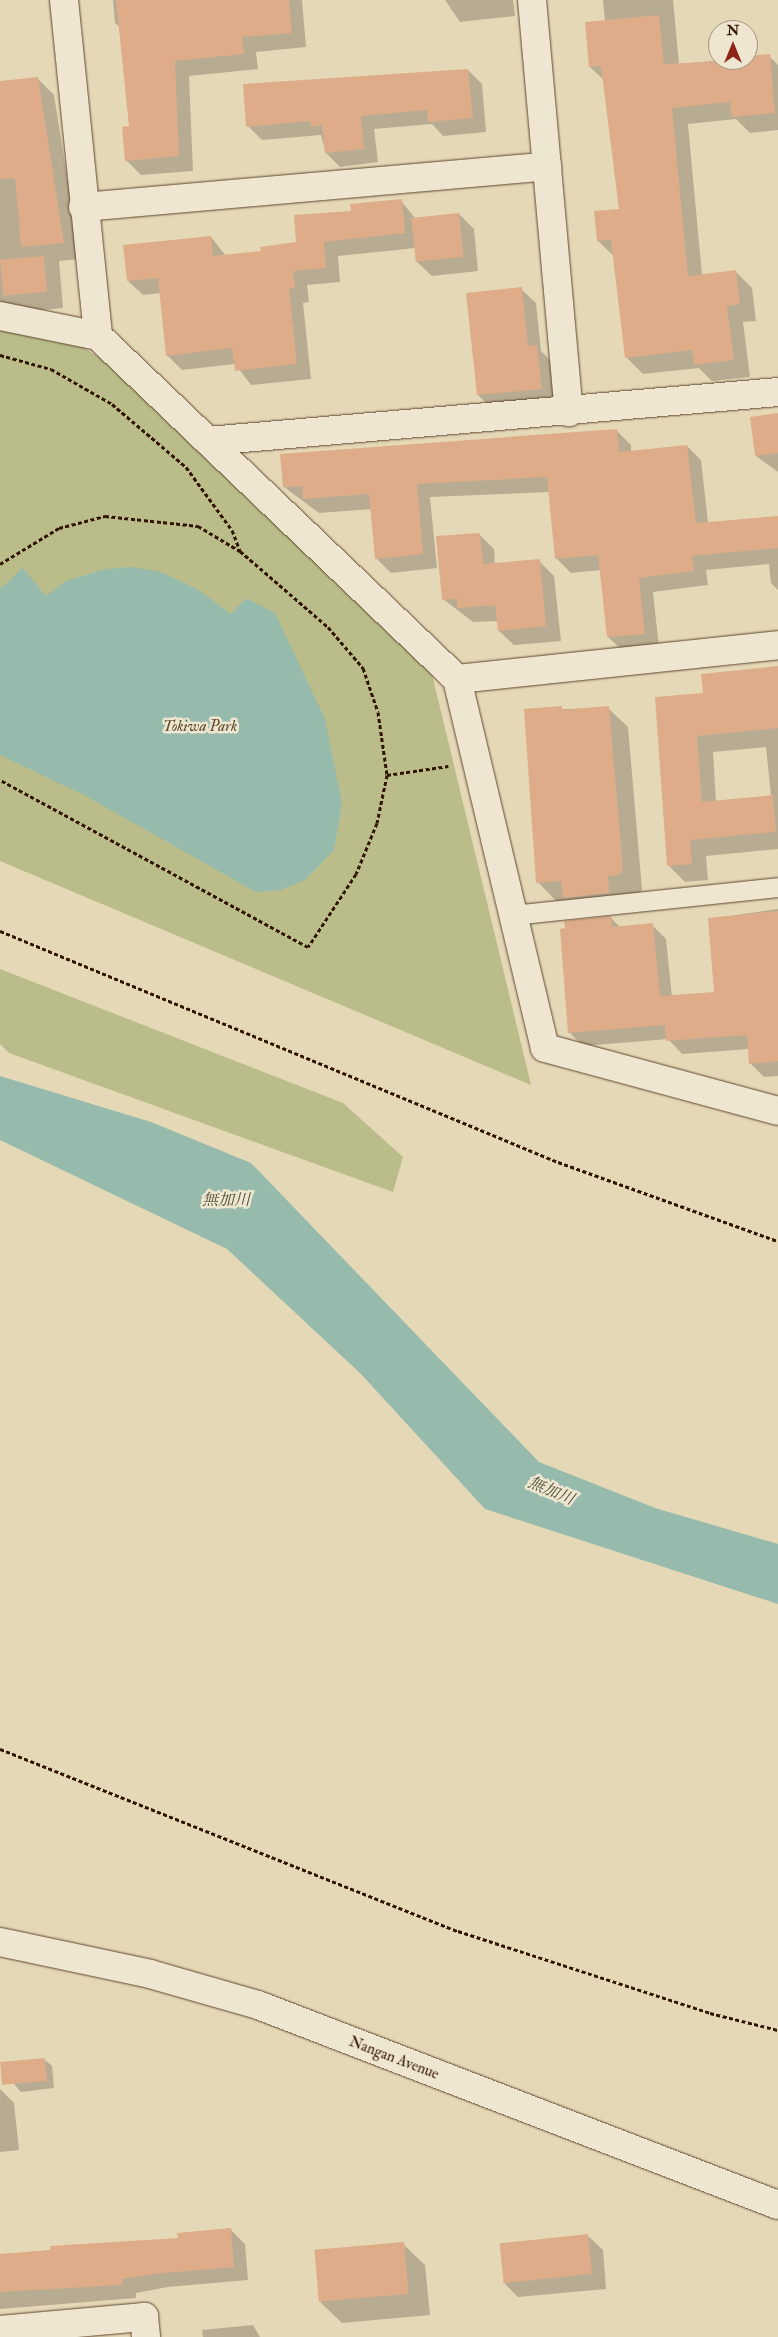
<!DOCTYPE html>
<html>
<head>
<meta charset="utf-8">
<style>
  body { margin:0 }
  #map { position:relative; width:778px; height:2337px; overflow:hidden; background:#e5d8b6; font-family:"IM FELL Double Pica","Noto Serif JP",serif }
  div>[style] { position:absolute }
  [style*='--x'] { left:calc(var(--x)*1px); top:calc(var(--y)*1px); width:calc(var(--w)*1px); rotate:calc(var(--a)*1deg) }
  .green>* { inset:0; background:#babd8a }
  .water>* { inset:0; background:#96baab }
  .shadow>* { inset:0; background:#0003 }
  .building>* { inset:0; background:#deac89; transform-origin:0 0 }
  .path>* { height:3px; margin-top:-1.5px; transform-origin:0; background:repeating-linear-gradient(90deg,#321500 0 4px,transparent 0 6.5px) }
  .roads { filter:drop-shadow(0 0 1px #5f462e) drop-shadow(0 0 1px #5f462e) }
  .lane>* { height:19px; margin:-9.5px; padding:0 9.5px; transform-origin:9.5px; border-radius:9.5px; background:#eee6d0 }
  .street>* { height:28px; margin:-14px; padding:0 14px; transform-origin:14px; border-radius:14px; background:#eee6d0 }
  .secondary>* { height:28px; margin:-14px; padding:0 14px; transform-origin:14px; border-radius:14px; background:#eee6d0 }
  span { translate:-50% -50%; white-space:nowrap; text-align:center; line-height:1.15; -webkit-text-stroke:5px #eee6d0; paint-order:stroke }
  .park-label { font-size:15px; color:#5b4729; font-style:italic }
  .street-label { font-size:15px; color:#321500 }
  .water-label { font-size:16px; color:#554f3c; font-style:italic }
  .north { position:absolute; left:708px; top:20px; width:50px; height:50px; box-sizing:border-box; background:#eee6d0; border:1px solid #a3927d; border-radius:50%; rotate:0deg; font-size:14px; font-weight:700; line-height:20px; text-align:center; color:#321500 }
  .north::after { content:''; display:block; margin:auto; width:18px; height:22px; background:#8f2418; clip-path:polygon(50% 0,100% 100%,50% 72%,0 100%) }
</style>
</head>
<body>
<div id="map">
  <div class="green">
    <div style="clip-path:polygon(0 327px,75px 342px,100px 358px,431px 670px,531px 1085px,0 861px)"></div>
    <div style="clip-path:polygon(0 969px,343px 1103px,403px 1157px,393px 1192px,9px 1053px,0 1044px)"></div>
  </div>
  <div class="water">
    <div style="clip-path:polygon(133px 567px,161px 572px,197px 589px,231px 614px,246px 598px,275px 613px,325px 719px,342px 803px,334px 850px,305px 880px,281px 890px,256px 892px,84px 795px,0 755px,0 589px,23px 568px,46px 596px,66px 581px,105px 569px)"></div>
    <div style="clip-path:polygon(0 1076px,151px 1122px,251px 1163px,539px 1462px,655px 1508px,778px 1544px,778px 1604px,485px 1509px,360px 1373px,227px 1249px,0 1140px)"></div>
  </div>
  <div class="shadow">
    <div style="clip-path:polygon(113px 0,302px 0,306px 47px,256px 52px,258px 69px,189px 76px,193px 171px,141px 175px,126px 160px,131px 128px,121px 28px,115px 23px)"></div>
    <div style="clip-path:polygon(445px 0,513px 0,515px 16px,460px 22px)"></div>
    <div style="clip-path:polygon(603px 0,673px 0,679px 64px,769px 56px,778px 65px,778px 130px,750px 133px,736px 119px,688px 124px,702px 275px,735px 271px,752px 288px,756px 321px,743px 322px,750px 377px,712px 381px,699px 368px,643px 374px,626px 357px,615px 257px,598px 241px,620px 210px,604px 80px,590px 67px,605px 21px)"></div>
    <div style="clip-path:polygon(468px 70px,482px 84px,486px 132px,443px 136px,432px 124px,374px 129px,378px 162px,340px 167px,326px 153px,321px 135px,262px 140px,248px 126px)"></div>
    <div style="clip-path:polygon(38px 79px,54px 95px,80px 259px,59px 261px,63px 308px,10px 313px,0 303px,0 82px)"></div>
    <div style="clip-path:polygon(401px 201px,416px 219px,459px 214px,474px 229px,478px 271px,432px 276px,417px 262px,416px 248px,338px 256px,340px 282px,307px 285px,309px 302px,303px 303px,311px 379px,251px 385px,235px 364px,182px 370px,167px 355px,161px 293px,143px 295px,128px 281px,211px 237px,226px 256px,262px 252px,297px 244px,352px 212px)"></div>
    <div style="clip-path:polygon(521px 289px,536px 303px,541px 351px,551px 361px,556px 403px,493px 409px,478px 395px)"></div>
    <div style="clip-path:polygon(778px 415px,778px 472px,756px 456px)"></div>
    <div style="clip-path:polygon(616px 430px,631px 445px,631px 452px,687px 446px,701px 460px,708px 523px,778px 517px,778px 590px,771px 583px,769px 564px,706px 570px,708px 585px,653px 592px,659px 648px,623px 651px,608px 637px,601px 570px,571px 573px,556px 558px,550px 492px,430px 497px,437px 568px,391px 573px,376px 558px,372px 509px,319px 513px,284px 487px)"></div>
    <div style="clip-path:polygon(479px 534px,494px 549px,495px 565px,539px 561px,554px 576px,561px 641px,514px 645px,499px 631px,498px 621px,473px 622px,443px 599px)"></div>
    <div style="clip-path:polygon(evenodd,778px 667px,778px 849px,706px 856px,708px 880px,685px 882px,668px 865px,704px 694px,778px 667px,766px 747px,771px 796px,716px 801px,713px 752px,766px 747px)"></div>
    <div style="clip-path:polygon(608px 708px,628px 727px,642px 889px,639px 894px,627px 895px,628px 913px,583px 917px,567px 901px,557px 902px,538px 882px,525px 710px)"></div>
    <div style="clip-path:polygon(778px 909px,778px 1076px,764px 1077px,750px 1063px,749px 1049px,682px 1054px,668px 1039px,583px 1046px,569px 1032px,610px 917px,621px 928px,652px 925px,666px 939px,672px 997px,716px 994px,709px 919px)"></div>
    <div style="clip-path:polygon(44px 2059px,52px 2066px,54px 2088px,21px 2092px,14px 2084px)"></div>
    <div style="clip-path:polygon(0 2089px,14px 2103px,19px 2150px,0 2152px)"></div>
    <div style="clip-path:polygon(230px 2229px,245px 2244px,248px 2280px,168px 2287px,136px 2293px,136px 2298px,0 2309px,0 2255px,179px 2239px)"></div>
    <div style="clip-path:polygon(588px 2236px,603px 2250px,606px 2289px,518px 2297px,503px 2282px)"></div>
    <div style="clip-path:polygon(403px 2244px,425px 2265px,430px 2315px,342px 2323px,320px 2302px)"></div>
    <div style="clip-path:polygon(253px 2325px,260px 2337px,203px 2337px,202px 2330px)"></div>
  </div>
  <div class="building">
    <div style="clip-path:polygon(116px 0,289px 0,292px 33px,242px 37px,244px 54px,175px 61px,179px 156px,125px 161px,122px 127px,129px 126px)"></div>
    <div style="clip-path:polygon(659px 15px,664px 64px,748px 60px,748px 56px,770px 54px,775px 113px,732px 117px,730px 102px,672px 108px,688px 276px,736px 270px,740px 304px,727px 306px,734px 360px,694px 365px,692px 350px,625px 358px,611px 240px,597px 241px,594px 211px,619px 209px,601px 66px,589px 67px,585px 22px)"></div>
    <div style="clip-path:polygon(468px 69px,473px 118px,428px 122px,427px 110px,361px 116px,364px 149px,325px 153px,322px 125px,311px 127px,310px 121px,246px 127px,243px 84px)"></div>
    <div style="clip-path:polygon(38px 77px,64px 243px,21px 247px,15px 178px,0 179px,0 81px)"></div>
    <div style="clip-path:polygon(402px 199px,405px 233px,324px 242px,326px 268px,293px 271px,295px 288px,289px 288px,297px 364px,235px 371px,232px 348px,166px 356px,158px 278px,127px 281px,123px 245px,211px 236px,213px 256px,261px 251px,260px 247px,296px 242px,294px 215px,351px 211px,350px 204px)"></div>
    <div style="left:459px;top:213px;width:44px;height:48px;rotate:84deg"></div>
    <div style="left:44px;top:256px;width:36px;height:44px;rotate:85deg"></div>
    <div style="clip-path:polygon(522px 287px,528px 346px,537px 345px,542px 389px,477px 395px,466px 293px)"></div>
    <div style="clip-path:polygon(778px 413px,778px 453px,755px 456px,750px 417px)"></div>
    <div style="clip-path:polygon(617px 429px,619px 452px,687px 445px,696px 523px,778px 516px,778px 548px,692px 556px,694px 571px,639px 578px,645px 634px,607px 637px,598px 555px,555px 559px,547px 477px,417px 484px,423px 554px,375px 559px,369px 494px,303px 499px,302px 486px,283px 487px,280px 454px)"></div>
    <div style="clip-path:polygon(480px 533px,483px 564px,540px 559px,546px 626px,498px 631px,495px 605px,457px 608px,457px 599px,442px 600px,436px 536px)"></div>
    <div style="clip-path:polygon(778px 666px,778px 728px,697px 736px,702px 802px,773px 795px,776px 832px,690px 840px,692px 864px,667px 866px,655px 697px,703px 693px,701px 674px)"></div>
    <div style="clip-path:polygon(562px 706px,562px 710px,609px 706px,623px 869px,619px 875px,608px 876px,609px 893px,563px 898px,561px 881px,536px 883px,524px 709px)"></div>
    <div style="clip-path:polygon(778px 911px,778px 1061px,749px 1064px,747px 1035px,666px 1041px,665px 1025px,568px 1033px,560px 929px,565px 928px,564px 921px,611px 916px,612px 927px,653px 923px,660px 996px,714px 992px,708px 918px)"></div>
    <div style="left:45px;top:2058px;width:23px;height:45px;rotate:85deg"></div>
    <div style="clip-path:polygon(231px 2228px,234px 2267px,154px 2274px,122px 2279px,123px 2285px,0 2292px,0 2254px,50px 2250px,50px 2246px,178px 2238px,177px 2233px)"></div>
    <div style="left:588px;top:2234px;width:40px;height:89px;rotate:84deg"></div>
    <div style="left:404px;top:2242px;width:52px;height:90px;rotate:85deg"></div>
  </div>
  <div class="path">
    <div style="--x:0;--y:355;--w:53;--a:15.4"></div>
    <div style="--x:51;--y:369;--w:70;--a:29.8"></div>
    <div style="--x:112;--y:404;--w:97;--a:40.4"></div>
    <div style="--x:186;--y:467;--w:78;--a:53.9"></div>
    <div style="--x:232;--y:530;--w:22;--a:69"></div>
    <div style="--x:240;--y:551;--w:116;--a:40.8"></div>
    <div style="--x:328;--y:627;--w:54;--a:49.5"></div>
    <div style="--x:363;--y:668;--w:46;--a:71.2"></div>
    <div style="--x:378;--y:712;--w:64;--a:81.9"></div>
    <div style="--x:387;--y:775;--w:49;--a:101.8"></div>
    <div style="--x:377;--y:823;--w:55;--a:112.4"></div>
    <div style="--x:356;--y:874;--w:87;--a:123.3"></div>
    <div style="--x:308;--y:947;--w:350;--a:-151.5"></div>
    <div style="--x:0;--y:564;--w:69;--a:-31.4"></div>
    <div style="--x:59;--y:528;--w:48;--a:-14.6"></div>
    <div style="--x:105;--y:516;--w:94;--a:6.1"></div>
    <div style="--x:198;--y:526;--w:49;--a:30.8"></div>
    <div style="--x:387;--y:775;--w:62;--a:-8.4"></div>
    <div style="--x:0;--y:931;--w:604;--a:22.49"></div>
    <div style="--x:558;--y:1162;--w:234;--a:19.8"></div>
    <div style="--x:0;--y:1749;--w:493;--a:21.7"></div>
    <div style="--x:458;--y:1931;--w:265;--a:18"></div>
    <div style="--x:710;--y:2013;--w:70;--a:14"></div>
  </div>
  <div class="roads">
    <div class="lane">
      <div style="--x:512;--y:915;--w:267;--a:-6"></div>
    </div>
    <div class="street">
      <div style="--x:64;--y:0;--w:338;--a:84.2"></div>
      <div style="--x:532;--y:0;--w:414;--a:84.9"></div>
      <div style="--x:83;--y:207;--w:466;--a:-5"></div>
      <div style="--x:0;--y:316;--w:100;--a:11.5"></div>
      <div style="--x:98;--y:336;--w:497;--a:43.7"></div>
      <div style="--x:457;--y:679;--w:323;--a:-6"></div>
      <div style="--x:208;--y:441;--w:572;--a:-4.91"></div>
      <div style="--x:457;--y:679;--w:379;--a:76.6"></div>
      <div style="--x:545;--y:1048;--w:241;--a:15.1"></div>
      <div style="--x:0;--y:2330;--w:145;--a:-5.2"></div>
      <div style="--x:144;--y:2317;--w:20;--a:84"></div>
    </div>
    <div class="secondary">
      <div style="--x:0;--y:1942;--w:153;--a:12"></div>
      <div style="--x:150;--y:1974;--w:112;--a:16"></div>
      <div style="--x:258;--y:2005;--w:557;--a:21.04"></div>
    </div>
  </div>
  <div class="park-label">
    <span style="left:200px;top:727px">Tokiwa Park</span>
  </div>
  <div class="street-label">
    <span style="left:394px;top:2058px;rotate:21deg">Nangan Avenue</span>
  </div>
  <div class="water-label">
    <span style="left:226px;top:1200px">無加川</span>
    <span style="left:551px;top:1491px;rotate:23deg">無加川</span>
  </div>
  <div class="north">N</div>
</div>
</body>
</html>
